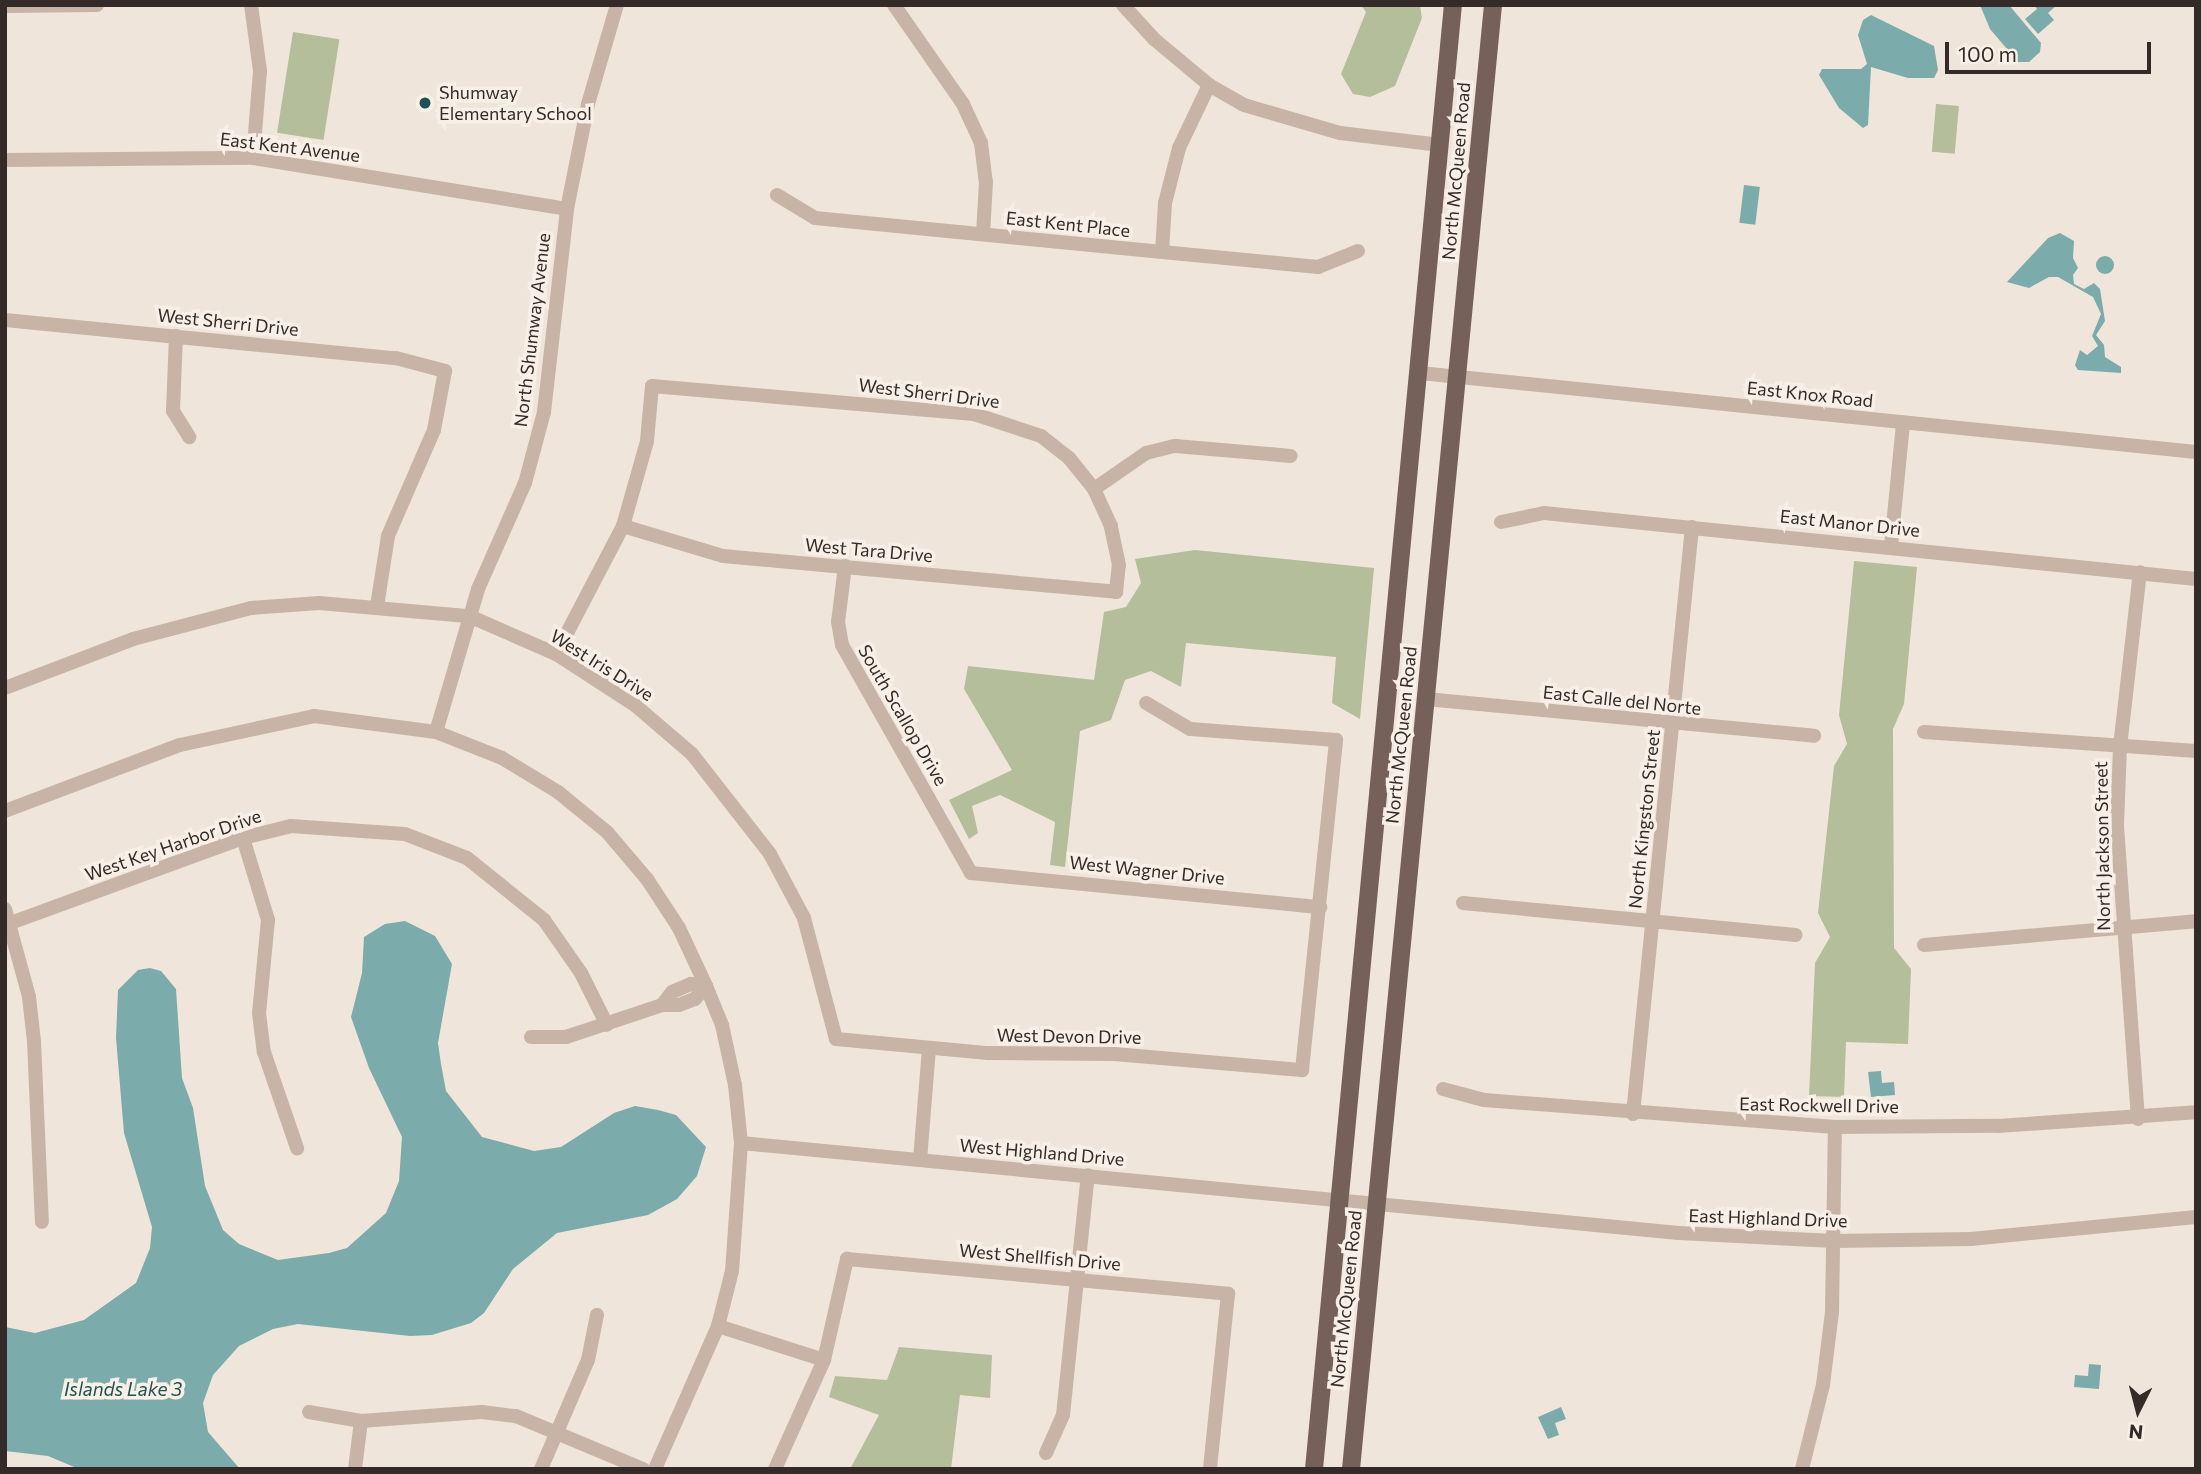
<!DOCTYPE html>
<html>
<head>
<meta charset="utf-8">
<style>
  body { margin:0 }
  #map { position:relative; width:2201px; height:1474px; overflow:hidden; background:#f0e5da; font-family:Commissioner,sans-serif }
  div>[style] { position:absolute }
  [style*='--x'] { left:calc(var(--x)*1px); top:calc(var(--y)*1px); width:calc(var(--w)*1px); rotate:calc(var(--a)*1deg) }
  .green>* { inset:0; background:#b4be9b; transform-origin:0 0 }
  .water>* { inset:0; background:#7babab; transform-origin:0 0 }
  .round { border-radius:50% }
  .minor>* { height:14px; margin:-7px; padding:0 7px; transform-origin:7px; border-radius:7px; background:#c7b4a7 }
  .major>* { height:18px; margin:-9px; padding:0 9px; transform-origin:9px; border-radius:9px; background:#756159 }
  .dots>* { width:19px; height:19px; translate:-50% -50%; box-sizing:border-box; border:4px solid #f8efe6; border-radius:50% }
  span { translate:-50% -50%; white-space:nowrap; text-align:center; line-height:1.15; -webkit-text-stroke:7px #f8efe6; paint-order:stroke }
  .poi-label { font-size:18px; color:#342a27 }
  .left { translate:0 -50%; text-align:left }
  .street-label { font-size:18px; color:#342a27 }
  .water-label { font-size:19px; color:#1f5253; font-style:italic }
  .frame { position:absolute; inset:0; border:7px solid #342a27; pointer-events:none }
  .north { position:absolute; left:2103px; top:1376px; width:70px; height:70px; -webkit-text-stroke:5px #f8efe6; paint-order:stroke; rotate:186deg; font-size:19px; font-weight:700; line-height:28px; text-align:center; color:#342a27 }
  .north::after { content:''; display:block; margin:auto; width:24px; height:32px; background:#342a27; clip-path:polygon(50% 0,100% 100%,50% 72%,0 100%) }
  .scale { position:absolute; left:1945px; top:42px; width:206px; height:32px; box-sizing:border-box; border:4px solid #342a27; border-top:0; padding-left:9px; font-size:21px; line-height:24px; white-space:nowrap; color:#342a27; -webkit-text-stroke:5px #f8efe6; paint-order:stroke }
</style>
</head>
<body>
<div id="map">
  <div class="green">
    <div style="clip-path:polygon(1361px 5px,1420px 5px,1422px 18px,1395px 86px,1370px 97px,1353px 94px,1341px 74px,1366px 12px)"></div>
    <div style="left:293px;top:32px;width:47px;height:102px;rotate:9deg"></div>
    <div style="left:1936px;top:104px;width:23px;height:48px;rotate:5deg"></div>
    <div style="clip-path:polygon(1195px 550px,1374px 568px,1360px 719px,1332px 703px,1336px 657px,1186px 643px,1181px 687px,1151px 671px,1125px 680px,1111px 720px,1080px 731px,1065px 867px,1050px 865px,1055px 822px,1000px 795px,972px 806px,978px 833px,969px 839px,949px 800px,1012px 770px,964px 689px,968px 666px,1094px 680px,1104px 612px,1126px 607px,1141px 583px,1135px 559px)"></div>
    <div style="clip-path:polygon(1854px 561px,1917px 567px,1904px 704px,1893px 729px,1894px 948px,1911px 969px,1908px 1044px,1846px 1042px,1844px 1097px,1809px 1096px,1815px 963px,1830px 937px,1818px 913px,1834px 766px,1847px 744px,1839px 715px)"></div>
    <div style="clip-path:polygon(899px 1347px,992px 1355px,990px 1398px,960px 1395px,951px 1469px,850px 1469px,879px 1415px,829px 1397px,835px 1376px,887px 1380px)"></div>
  </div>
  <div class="water">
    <div style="clip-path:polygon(1980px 5px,2009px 5px,2041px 43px,2040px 52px,2029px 62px,2018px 62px,1990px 29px)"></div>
    <div style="clip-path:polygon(2034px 5px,2057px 5px,2048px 13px,2054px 20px,2038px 34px,2025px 19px,2037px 9px)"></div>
    <div style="clip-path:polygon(1871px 15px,1934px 46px,1938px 70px,1934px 78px,1908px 78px,1871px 67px,1868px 125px,1863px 128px,1839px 108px,1819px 75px,1822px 69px,1861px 69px,1867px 64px,1858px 35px,1863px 20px)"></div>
    <div style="left:1744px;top:185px;width:16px;height:38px;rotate:7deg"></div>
    <div style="clip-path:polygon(2060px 233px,2074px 241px,2073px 258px,2078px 268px,2073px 275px,2074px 284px,2084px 289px,2094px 283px,2100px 289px,2105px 321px,2096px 335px,2104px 345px,2105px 357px,2121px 367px,2121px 373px,2078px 370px,2075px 365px,2080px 350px,2087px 355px,2098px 346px,2092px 336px,2101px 314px,2093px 297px,2058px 277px,2049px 277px,2029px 288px,2007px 282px,2048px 238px)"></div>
    <div class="round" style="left:2096px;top:256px;width:18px;height:18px"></div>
    <div style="clip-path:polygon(405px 921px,435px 936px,452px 964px,438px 1043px,441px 1064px,446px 1091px,482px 1137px,534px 1151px,561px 1147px,614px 1113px,635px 1106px,658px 1110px,676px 1115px,706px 1147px,697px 1176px,677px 1199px,648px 1215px,557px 1233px,513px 1269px,484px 1313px,471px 1323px,432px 1335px,410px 1336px,298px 1324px,273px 1329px,239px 1346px,213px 1375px,203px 1403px,208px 1432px,240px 1469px,79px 1469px,48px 1456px,5px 1451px,5px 1327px,35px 1333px,84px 1320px,136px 1283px,150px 1248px,152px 1227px,124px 1133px,116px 1038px,118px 990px,138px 970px,150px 968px,161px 971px,176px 989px,182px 1078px,193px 1108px,205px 1186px,223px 1230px,239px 1244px,278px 1260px,329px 1253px,347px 1248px,386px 1213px,399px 1181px,402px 1137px,369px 1068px,351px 1017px,362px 973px,364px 937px,385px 924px)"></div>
    <div style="clip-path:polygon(1881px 1071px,1882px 1083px,1894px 1082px,1895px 1095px,1871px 1097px,1868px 1072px)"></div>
    <div style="clip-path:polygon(2089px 1364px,2101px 1365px,2099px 1389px,2074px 1387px,2075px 1375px,2088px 1376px)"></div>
    <div style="clip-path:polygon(1561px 1407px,1566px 1419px,1555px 1423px,1559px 1435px,1548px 1439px,1538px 1417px)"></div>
  </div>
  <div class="minor">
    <div style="--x:251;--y:5;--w:67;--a:82.2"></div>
    <div style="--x:260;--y:71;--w:87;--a:94.6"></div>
    <div style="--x:894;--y:5;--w:121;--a:55.1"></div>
    <div style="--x:963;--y:104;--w:43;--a:65.2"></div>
    <div style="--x:981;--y:143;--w:39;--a:83"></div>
    <div style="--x:986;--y:182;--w:52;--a:93.3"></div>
    <div style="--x:1123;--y:5;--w:46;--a:47.6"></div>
    <div style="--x:1154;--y:39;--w:72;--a:39.9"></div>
    <div style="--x:1209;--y:85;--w:40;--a:29.7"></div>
    <div style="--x:1244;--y:105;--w:100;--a:16.3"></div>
    <div style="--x:1340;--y:133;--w:101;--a:6.8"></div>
    <div style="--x:5;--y:6;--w:92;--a:-0.6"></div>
    <div style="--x:5;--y:160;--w:248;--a:-0.5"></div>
    <div style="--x:253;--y:158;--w:318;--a:9.2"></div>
    <div style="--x:777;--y:195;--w:44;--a:31.2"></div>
    <div style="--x:815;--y:218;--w:349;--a:5.6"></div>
    <div style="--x:1162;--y:252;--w:157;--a:5.5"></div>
    <div style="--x:1318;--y:267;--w:43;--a:-21.8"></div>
    <div style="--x:1162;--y:252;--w:49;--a:-86.5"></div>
    <div style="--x:1165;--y:203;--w:57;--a:-75.7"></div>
    <div style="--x:1179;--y:148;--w:70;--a:-64.5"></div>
    <div style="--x:5;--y:320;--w:393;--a:5.6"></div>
    <div style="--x:396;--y:358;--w:51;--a:14.9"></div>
    <div style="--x:445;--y:371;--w:60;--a:100.6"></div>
    <div style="--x:434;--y:430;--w:116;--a:113.5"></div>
    <div style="--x:388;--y:536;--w:71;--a:98.9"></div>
    <div style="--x:176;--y:336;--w:75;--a:92.3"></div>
    <div style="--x:173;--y:411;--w:31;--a:58"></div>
    <div style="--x:1420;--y:373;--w:780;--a:5.81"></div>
    <div style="--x:1501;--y:522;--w:44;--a:-11.8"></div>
    <div style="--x:1544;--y:513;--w:655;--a:5.78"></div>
    <div style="--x:623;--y:526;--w:104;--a:16.7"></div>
    <div style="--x:723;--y:556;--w:395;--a:5.2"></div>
    <div style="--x:1116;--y:592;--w:27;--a:-84"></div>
    <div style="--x:1119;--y:565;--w:40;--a:-102"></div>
    <div style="--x:1111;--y:526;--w:41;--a:-114.7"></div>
    <div style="--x:1891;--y:546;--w:124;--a:-84.4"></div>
    <div style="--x:845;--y:566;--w:56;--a:97.1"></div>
    <div style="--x:838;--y:622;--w:23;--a:80"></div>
    <div style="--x:842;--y:645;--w:262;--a:60.5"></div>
    <div style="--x:971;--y:873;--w:351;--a:5.6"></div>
    <div style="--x:556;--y:654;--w:144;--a:-62.4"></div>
    <div style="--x:623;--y:526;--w:88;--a:-74.2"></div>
    <div style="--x:647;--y:441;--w:55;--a:-84.8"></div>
    <div style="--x:652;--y:386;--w:323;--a:5"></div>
    <div style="--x:974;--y:414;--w:71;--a:18.2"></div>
    <div style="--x:1041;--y:436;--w:36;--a:38"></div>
    <div style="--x:1069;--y:458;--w:40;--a:51"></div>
    <div style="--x:1094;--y:489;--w:63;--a:-34.7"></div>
    <div style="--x:1146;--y:453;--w:30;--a:-14"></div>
    <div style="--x:1175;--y:446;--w:116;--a:4.9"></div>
    <div style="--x:5;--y:688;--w:137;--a:-20.9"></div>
    <div style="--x:133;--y:639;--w:122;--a:-14.7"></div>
    <div style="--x:251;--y:608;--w:68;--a:-4.2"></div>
    <div style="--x:319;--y:603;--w:151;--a:5"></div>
    <div style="--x:469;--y:616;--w:95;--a:23.6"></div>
    <div style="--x:556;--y:654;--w:95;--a:33"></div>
    <div style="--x:636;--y:706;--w:74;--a:40.6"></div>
    <div style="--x:692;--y:754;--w:127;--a:52"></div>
    <div style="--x:770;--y:854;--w:72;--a:62"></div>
    <div style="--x:804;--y:918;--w:125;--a:75.2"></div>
    <div style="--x:836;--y:1039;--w:153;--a:5.3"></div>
    <div style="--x:988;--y:1053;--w:126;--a:0.5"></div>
    <div style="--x:1114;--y:1054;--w:189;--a:4.9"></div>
    <div style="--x:1302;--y:1070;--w:332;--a:-84.1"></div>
    <div style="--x:1336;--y:740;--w:146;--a:-175.7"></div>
    <div style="--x:1190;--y:729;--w:51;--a:-149.4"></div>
    <div style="--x:1426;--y:699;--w:390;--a:5.4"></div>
    <div style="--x:436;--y:732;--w:149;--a:-73.6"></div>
    <div style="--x:478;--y:589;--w:116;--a:-66.1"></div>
    <div style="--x:525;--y:483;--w:73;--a:-75"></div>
    <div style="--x:544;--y:412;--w:204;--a:-83.5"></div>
    <div style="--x:567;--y:209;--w:107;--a:-78.7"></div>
    <div style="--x:588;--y:104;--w:103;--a:-73.7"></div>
    <div style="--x:1924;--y:732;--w:273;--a:4"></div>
    <div style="--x:5;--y:811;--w:187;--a:-20.7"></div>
    <div style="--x:180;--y:745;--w:137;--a:-12.2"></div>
    <div style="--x:314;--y:716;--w:123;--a:7.5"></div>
    <div style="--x:436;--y:732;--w:71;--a:21.5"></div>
    <div style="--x:502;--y:758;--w:66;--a:31.3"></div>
    <div style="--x:558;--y:792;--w:63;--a:39.2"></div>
    <div style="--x:607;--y:832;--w:62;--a:49.6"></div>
    <div style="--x:647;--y:879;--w:59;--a:56.9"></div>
    <div style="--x:679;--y:928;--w:64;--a:65"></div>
    <div style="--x:706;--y:986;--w:42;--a:67.7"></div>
    <div style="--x:722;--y:1025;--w:61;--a:77.8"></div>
    <div style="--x:735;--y:1085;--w:58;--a:84.1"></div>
    <div style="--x:741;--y:1143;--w:128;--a:94"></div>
    <div style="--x:732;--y:1271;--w:57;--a:104.3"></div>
    <div style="--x:718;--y:1326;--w:156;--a:113.8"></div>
    <div style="--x:243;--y:838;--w:86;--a:73"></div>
    <div style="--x:268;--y:920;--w:93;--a:95.5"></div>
    <div style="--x:259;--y:1013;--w:39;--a:83"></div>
    <div style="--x:264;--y:1052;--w:102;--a:71"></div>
    <div style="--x:1463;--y:903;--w:334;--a:5.5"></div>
    <div style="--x:5;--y:909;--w:91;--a:74.7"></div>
    <div style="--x:29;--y:997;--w:44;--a:83.5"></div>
    <div style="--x:34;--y:1041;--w:181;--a:87.5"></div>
    <div style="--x:5;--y:925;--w:253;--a:-20.1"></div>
    <div style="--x:243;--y:838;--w:49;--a:-14"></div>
    <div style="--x:291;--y:826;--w:114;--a:4"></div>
    <div style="--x:405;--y:834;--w:66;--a:21.2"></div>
    <div style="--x:467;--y:858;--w:99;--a:38.8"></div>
    <div style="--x:544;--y:920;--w:65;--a:55.1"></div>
    <div style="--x:581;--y:973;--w:58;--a:63.4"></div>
    <div style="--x:1924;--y:945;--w:273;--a:-5"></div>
    <div style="--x:662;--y:1005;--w:16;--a:-52"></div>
    <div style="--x:672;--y:992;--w:21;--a:-23"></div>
    <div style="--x:691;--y:984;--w:15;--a:8"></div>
    <div style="--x:531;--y:1037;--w:35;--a:0"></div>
    <div style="--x:566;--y:1037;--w:101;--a:-18.4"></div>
    <div style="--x:662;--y:1005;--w:17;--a:0"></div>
    <div style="--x:679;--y:1005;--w:17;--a:-21"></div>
    <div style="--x:695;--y:999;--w:17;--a:-50"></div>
    <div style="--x:1443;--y:1089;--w:42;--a:15"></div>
    <div style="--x:1484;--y:1100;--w:352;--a:4.4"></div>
    <div style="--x:1835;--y:1127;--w:163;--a:-0.4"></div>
    <div style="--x:1998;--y:1126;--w:198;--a:-4"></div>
    <div style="--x:1633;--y:1114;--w:590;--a:-84.26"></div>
    <div style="--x:2138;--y:1119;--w:295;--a:-94.1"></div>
    <div style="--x:2117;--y:825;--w:78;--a:-87.8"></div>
    <div style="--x:2120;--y:747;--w:176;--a:-83.5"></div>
    <div style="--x:741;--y:1143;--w:942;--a:5.48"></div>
    <div style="--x:1679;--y:1233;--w:155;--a:3"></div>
    <div style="--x:1834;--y:1241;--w:137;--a:-0.8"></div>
    <div style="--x:1971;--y:1239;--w:226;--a:-5.6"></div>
    <div style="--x:920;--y:1160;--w:111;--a:-85.4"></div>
    <div style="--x:718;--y:1326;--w:111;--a:17.8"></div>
    <div style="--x:309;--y:1412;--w:53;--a:9.8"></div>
    <div style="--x:361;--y:1421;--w:121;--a:-4.3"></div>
    <div style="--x:482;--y:1412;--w:34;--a:7"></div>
    <div style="--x:516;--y:1416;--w:138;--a:22.7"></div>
    <div style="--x:1046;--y:1453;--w:42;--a:-65.9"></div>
    <div style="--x:1063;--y:1415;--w:241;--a:-84.1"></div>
    <div style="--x:355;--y:1469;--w:48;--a:-82.9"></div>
    <div style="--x:541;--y:1469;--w:119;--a:-66.7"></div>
    <div style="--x:588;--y:1360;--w:46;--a:-78.7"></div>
    <div style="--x:775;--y:1469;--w:120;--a:-65.8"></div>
    <div style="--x:824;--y:1360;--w:104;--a:-77.2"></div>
    <div style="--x:847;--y:1259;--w:383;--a:5.2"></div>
    <div style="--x:1228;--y:1294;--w:176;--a:95.9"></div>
    <div style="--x:1802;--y:1469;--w:87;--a:-76"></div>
    <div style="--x:1823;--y:1385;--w:74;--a:-83"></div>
    <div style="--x:1832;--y:1312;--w:185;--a:-89.1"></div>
  </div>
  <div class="major">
    <div style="--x:1314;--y:1469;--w:1471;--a:-84.58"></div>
    <div style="--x:1351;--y:1469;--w:1471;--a:-84.46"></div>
  </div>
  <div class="dots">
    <div style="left:425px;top:103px;background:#1f5253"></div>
  </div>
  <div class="poi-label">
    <span class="left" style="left:439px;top:103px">Shumway<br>Elementary School</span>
  </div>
  <div class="street-label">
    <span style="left:290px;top:147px;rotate:7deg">East Kent Avenue</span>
    <span style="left:1456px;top:171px;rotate:-85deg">North McQueen Road</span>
    <span style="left:1068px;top:224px;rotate:6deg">East Kent Place</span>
    <span style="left:228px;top:322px;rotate:6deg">West Sherri Drive</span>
    <span style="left:532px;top:330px;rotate:-83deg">North Shumway Avenue</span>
    <span style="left:929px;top:393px;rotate:7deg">West Sherri Drive</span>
    <span style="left:1810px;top:394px;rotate:6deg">East Knox Road</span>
    <span style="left:1850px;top:523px;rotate:6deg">East Manor Drive</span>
    <span style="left:869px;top:550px;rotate:5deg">West Tara Drive</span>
    <span style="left:602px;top:665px;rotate:32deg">West Iris Drive</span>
    <span style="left:1622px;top:700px;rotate:6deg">East Calle del Norte</span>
    <span style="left:903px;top:715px;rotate:60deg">South Scallop Drive</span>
    <span style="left:1401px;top:735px;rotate:-84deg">North McQueen Road</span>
    <span style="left:1644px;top:819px;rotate:-84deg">North Kingston Street</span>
    <span style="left:173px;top:845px;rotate:-19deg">West Key Harbor Drive</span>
    <span style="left:2102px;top:846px;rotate:-91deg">North Jackson Street</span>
    <span style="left:1147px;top:870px;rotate:6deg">West Wagner Drive</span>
    <span style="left:1069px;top:1036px;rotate:1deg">West Devon Drive</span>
    <span style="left:1819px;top:1105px;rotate:1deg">East Rockwell Drive</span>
    <span style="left:1042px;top:1152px;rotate:5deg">West Highland Drive</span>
    <span style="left:1768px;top:1218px;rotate:2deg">East Highland Drive</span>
    <span style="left:1040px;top:1257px;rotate:5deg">West Shellfish Drive</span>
    <span style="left:1346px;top:1299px;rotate:-84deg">North McQueen Road</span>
  </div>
  <div class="water-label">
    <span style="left:123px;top:1389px">Islands Lake 3</span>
  </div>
  <div class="frame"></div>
  <div class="north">N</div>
  <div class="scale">100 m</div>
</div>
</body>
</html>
